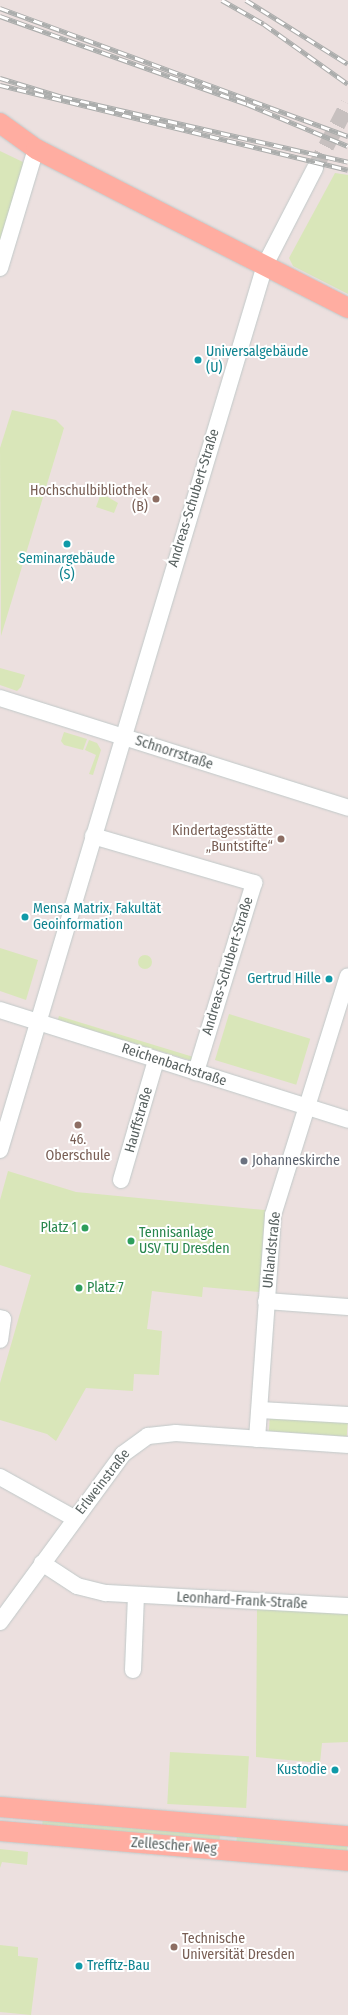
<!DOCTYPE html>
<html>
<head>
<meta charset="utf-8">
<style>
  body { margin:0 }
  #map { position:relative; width:348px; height:2015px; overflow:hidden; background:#ece0df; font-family:"Fira Sans Condensed",sans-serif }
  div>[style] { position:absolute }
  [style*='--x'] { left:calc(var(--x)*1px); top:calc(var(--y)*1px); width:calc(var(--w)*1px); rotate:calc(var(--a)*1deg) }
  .green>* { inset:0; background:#d9e6b9; transform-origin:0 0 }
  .round { border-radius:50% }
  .minor-tunnel>* { height:16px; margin-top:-8px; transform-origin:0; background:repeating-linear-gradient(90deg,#c7c0bf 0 16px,transparent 0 24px) }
  .roads { filter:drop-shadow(0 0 1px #c1c9c9) drop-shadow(0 0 1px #c1c9c9) }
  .minor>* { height:16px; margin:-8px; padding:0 8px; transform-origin:8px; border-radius:8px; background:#fff }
  .major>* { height:20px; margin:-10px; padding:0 10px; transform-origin:10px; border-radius:10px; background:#ffada1 }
  .rail>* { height:4.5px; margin-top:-2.25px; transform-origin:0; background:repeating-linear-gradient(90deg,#fff 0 9px,#abadac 0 18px); box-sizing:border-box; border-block:1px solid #abadac }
  .dots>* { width:11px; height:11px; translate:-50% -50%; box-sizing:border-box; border:2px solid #fff; border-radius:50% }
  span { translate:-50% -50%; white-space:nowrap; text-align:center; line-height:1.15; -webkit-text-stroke:4px #fff; paint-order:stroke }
  .culture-label { font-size:14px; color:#0d838f }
  .left { translate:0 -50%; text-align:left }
  .right { translate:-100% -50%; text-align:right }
  .education-label { font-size:14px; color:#785e54 }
  .street-label { font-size:14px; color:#586160 }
  .worship-label { font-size:14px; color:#5b616d }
  .leisure-label { font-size:14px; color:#27864d }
</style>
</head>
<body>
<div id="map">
  <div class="green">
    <div style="clip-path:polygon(0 151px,25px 163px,0 248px)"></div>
    <div style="clip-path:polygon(335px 173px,348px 175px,348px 294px,293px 266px,289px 258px)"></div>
    <div style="clip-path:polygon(12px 410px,56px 420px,64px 428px,1px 636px,0 448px)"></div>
    <div style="clip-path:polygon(101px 493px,118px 503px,114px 513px,96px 507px)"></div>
    <div style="clip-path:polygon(0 668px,25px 675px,21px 687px,17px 691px,0 685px)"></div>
    <div style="clip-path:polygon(64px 732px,87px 739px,83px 750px,64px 745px,61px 741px)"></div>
    <div style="clip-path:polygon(89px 740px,97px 743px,101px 750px,93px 775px,89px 774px,96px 755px,85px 750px)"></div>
    <div style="clip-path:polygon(0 948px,38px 960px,26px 1000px,0 991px)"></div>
    <div class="round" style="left:138px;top:955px;width:14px;height:14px"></div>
    <div style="left:229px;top:1014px;width:85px;height:48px;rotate:17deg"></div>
    <div style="left:59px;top:1016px;width:144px;height:4px;rotate:17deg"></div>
    <div style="clip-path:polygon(8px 1171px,76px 1192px,265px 1210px,259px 1292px,203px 1287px,202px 1297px,152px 1291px,147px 1329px,162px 1331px,159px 1375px,134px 1374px,133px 1391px,86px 1388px,56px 1441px,47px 1434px,0 1420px,0 1383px,31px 1275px,0 1265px,0 1200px)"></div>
    <div style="left:270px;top:1415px;width:78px;height:16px;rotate:4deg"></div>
    <div style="clip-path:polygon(257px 1607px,348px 1611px,348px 1742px,322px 1743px,320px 1763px,256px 1757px)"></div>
    <div style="left:170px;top:1752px;width:79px;height:52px;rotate:3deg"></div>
    <div style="left:43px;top:1816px;width:178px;height:12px;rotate:5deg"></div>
    <div style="left:237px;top:1834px;width:111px;height:10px;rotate:5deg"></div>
    <div style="clip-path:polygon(0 1849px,28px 1852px,27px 1865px,2px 1862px,0 1868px)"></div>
    <div style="clip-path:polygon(0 1945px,18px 1947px,18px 1956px,38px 1958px,31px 2015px,0 2012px)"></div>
  </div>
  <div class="minor-tunnel">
    <div style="--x:315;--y:168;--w:72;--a:-62.7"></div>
  </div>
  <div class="roads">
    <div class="minor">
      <div style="--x:0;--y:268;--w:124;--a:-73.2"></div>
      <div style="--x:0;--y:698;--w:365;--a:17.5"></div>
      <div style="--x:93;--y:836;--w:168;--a:16.3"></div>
      <div style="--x:254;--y:883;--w:198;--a:107.1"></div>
      <div style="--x:0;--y:1010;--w:365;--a:17.5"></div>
      <div style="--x:0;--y:1150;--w:924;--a:-73.33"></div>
      <div style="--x:265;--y:265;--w:109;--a:-62.7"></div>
      <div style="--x:121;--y:1180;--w:125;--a:-73.7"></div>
      <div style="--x:266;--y:1301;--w:82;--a:4.2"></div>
      <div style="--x:0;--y:1318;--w:3;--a:18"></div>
      <div style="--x:3;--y:1319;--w:21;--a:98"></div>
      <div style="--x:260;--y:1410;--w:88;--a:3.3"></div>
      <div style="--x:257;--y:1439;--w:225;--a:-85.9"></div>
      <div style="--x:273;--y:1215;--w:250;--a:-72.6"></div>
      <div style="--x:0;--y:1477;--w:85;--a:29"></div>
      <div style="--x:42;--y:1563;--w:42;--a:33.3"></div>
      <div style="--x:77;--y:1586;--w:30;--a:14"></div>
      <div style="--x:106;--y:1593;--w:242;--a:3.1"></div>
      <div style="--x:0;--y:1622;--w:208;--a:-53.8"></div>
      <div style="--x:123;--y:1454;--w:31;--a:-36"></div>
      <div style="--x:148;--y:1436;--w:28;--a:-6"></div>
      <div style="--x:176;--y:1433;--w:172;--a:4"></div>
      <div style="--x:133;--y:1670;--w:74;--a:-87.7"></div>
    </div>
    <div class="major">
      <div style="--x:0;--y:123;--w:44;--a:35.8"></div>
      <div style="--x:36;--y:149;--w:350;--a:27"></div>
      <div style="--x:0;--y:1807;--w:349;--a:4.8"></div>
      <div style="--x:0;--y:1831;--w:349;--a:4.9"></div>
    </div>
  </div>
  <div class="rail">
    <div style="--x:222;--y:0;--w:48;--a:29.7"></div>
    <div style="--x:264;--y:24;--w:103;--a:35.5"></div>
    <div style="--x:246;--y:0;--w:120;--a:32.1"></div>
    <div style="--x:0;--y:8;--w:371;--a:20.2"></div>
    <div style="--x:0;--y:16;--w:262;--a:19.6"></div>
    <div style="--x:247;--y:104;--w:109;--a:22.6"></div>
    <div style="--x:0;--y:78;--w:66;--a:16.8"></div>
    <div style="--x:63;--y:97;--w:292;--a:12.8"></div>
    <div style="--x:0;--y:85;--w:358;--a:13.7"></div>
  </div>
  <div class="dots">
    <div style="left:198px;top:360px;background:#0f9aa8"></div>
    <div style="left:156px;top:499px;background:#8d6e63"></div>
    <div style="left:67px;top:544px;background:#0f9aa8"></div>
    <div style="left:281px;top:839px;background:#8d6e63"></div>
    <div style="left:25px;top:917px;background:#0f9aa8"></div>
    <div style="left:329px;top:979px;background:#0f9aa8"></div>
    <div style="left:78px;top:1125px;background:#8d6e63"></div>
    <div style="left:244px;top:1161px;background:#6b7280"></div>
    <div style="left:85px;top:1228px;background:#2e9e5b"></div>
    <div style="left:131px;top:1241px;background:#2e9e5b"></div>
    <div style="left:79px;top:1288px;background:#2e9e5b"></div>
    <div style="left:335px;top:1770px;background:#0f9aa8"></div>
    <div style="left:174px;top:1947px;background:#8d6e63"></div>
    <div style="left:79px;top:1966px;background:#0f9aa8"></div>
  </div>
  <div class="culture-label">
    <span class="left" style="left:206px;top:360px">Universalgebäude<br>(U)</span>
    <span style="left:67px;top:567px">Seminargebäude<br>(S)</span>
    <span class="left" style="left:33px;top:917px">Mensa Matrix, Fakultät<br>Geoinformation</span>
    <span class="right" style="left:321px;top:979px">Gertrud Hille</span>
    <span class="right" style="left:327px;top:1770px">Kustodie</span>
    <span class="left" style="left:87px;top:1966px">Trefftz-Bau</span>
  </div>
  <div class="education-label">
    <span class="right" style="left:148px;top:499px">Hochschulbibliothek<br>(B)</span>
    <span class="right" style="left:273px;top:839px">Kindertagesstätte<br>„Buntstifte“</span>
    <span style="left:78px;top:1148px">46.<br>Oberschule</span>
    <span class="left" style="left:182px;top:1947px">Technische<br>Universität Dresden</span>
  </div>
  <div class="street-label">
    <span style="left:194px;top:498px;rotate:-73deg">Andreas-Schubert-Straße</span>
    <span style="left:174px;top:753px;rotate:18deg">Schnorrstraße</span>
    <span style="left:228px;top:966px;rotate:-73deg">Andreas-Schubert-Straße</span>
    <span style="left:174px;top:1065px;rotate:18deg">Reichenbachstraße</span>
    <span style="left:139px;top:1120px;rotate:-74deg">Hauffstraße</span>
    <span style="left:272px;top:1250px;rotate:-84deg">Uhlandstraße</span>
    <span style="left:103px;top:1482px;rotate:-52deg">Erlweinstraße</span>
    <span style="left:242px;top:1601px;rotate:3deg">Leonhard-Frank-Straße</span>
    <span style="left:174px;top:1846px;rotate:4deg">Zellescher Weg</span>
  </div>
  <div class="worship-label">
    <span class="left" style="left:252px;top:1161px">Johanneskirche</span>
  </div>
  <div class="leisure-label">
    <span class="right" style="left:77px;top:1228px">Platz 1</span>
    <span class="left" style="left:139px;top:1241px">Tennisanlage<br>USV TU Dresden</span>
    <span class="left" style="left:87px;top:1288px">Platz 7</span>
  </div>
</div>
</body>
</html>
